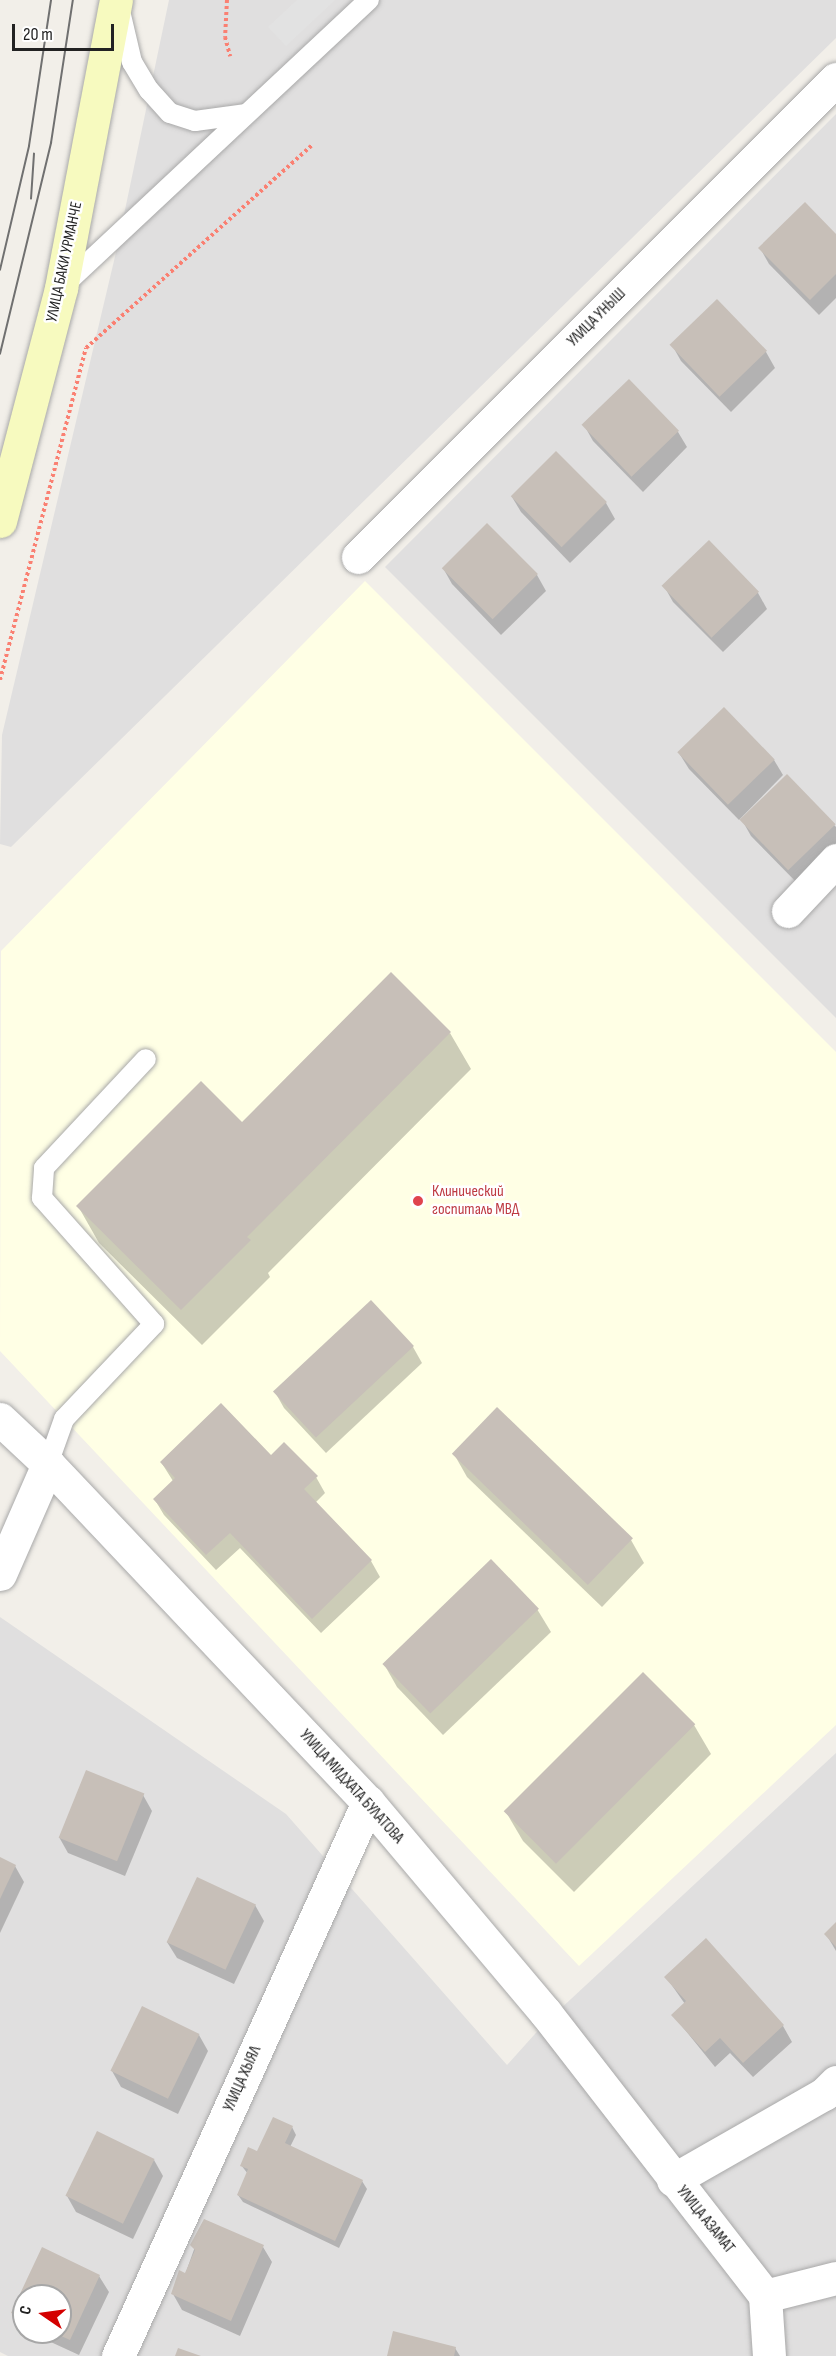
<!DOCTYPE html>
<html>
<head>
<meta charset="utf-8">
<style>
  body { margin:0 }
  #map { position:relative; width:836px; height:2356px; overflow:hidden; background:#f2efe9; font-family:"Sofia Sans Condensed",sans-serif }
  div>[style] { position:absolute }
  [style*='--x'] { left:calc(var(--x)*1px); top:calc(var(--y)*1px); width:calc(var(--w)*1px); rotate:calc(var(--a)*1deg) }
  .residential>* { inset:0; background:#e0dfdf }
  .education>* { inset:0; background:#ffffe5 }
  .parking>* { inset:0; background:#e2e2e2 }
  .shadow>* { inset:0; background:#0003 }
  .building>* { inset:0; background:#c7bfb8; transform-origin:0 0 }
  .path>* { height:4px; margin-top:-2px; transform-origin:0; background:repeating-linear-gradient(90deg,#fa8072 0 3px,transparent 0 6px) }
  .roads { filter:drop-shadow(0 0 2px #a9a9a9) drop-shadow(0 0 2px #a9a9a9) }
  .service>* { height:20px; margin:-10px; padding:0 10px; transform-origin:10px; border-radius:10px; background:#fff }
  .minor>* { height:33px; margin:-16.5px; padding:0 16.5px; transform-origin:16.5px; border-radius:16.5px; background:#fff }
  .secondary>* { height:33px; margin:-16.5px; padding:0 16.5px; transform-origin:16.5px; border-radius:16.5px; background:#f7fabf }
  .tram>* { height:1.5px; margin:-0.75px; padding:0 0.75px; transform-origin:0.75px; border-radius:0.75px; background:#707070 }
  .dots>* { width:16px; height:16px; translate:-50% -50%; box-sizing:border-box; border:3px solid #fff; border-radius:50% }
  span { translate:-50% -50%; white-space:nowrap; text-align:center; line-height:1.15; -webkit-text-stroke:5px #fff; paint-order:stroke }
  .street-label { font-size:16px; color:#222 }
  .health-label { font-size:16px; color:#be3a42 }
  .left { translate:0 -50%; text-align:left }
  .north { position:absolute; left:12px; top:2284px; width:60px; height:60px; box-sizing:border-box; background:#fff; border:2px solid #a7a7a7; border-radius:50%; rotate:283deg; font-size:16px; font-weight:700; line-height:24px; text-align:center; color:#222 }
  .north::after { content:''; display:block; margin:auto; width:21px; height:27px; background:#d40000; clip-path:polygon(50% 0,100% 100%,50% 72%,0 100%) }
  .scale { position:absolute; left:12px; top:24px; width:102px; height:27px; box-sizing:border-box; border:3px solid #222; border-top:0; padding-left:8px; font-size:18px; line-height:21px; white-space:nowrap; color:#222; -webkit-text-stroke:4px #fff; paint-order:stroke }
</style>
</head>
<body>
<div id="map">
  <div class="residential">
    <div style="clip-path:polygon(169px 0,836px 0,836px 38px,11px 847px,0 844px,2px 735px,117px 248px)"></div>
    <div style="clip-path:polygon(836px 114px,836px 1018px,385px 567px)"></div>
    <div style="clip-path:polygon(evenodd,0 1617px,286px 1814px,507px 2065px,543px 2025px,836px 1753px,836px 2356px,8px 2356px,0 2352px,0 1617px,24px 2296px,60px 2296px,60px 2332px,24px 2332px,24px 2296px)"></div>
  </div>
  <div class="education">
    <div style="clip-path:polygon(365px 581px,836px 1052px,836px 1725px,579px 1966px,0 1351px,1px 951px)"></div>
  </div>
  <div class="parking">
    <div style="clip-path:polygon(297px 0,335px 0,286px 46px,268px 27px)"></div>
  </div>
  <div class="shadow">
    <div style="clip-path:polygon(836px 236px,836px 298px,819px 315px,769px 264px,760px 248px)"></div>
    <div style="clip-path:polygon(717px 301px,766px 352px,775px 368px,731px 412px,681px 361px,672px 345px)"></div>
    <div style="clip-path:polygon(584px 425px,678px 432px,687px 447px,643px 492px,593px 441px)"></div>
    <div style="clip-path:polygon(512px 497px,606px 503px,615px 519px,570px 563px,521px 512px)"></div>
    <div style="clip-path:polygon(487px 525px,537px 575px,546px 591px,501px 635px,452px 584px,443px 568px)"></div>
    <div style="clip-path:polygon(664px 586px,758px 593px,767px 609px,723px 652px,673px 602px)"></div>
    <div style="clip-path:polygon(679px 753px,774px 760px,783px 775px,739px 820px,689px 769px)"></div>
    <div style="clip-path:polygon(787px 776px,836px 827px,836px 852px,801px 887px,751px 836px,742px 820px)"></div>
    <div style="clip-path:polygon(450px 1033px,471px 1069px,268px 1273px,270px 1277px,202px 1345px,99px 1243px,78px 1206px,242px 1124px)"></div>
    <div style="clip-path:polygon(371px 1302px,413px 1347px,422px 1363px,326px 1453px,284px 1408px,275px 1392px)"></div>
    <div style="clip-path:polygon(497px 1410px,631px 1540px,644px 1563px,602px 1607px,467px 1477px,454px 1454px)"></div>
    <div style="clip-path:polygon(161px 1462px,316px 1477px,325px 1493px,315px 1503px,371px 1561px,380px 1577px,321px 1633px,240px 1548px,216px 1570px,164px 1515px,155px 1500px,173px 1481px)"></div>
    <div style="clip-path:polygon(537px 1609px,551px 1632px,443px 1735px,397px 1687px,384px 1664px)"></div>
    <div style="clip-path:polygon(643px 1674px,694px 1725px,711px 1754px,574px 1892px,523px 1841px,506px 1812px)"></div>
    <div style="clip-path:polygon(143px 1795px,152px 1811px,125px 1876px,68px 1853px,59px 1837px)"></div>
    <div style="clip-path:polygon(0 1859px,15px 1866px,24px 1882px,0 1933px)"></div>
    <div style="clip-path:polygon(255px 1905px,264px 1921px,234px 1984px,177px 1958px,167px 1942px)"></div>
    <div style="clip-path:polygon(836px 1924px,836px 1951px,826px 1934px)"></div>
    <div style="clip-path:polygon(706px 1940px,783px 2026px,792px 2042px,753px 2077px,730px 2053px,715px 2067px,673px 2015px,685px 2004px,666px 1977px)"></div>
    <div style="clip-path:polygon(199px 2035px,208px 2051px,178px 2114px,121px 2087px,112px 2071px)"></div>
    <div style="clip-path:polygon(292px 2127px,296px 2135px,290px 2147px,362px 2181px,367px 2189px,339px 2248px,243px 2202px,238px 2195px,248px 2174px,241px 2165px)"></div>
    <div style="clip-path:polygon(154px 2160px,163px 2176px,133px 2239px,76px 2212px,67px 2196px)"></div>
    <div style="clip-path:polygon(204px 2221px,263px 2247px,272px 2262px,240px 2336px,182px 2310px,173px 2294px,185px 2275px)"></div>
    <div style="clip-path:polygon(43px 2249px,99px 2276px,109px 2292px,79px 2355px,29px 2332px,60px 2332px,60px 2296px,24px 2296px,24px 2330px,12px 2313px)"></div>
    <div style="clip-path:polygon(455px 2348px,460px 2356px,389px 2356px)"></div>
  </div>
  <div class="building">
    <div style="clip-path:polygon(805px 202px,836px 234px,836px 274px,810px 300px,758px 248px)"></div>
    <div style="left:717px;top:299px;width:72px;height:66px;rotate:46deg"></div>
    <div style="left:629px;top:379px;width:72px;height:66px;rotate:46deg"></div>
    <div style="left:556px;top:451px;width:72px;height:64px;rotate:45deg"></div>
    <div style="left:487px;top:523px;width:72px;height:64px;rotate:45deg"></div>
    <div style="left:709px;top:540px;width:72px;height:66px;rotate:46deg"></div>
    <div style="left:724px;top:707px;width:73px;height:65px;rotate:46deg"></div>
    <div style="left:787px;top:774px;width:70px;height:66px;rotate:46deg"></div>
    <div style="clip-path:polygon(391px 972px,451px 1032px,247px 1237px,251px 1240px,181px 1310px,76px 1206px,201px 1081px,242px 1122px)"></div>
    <div style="left:371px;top:1300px;width:63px;height:134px;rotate:47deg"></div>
    <div style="clip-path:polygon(221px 1403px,271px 1455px,284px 1442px,318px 1476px,304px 1489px,372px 1560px,312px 1619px,230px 1533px,206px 1555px,153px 1499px,175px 1478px,160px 1462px)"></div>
    <div style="left:497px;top:1407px;width:189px;height:65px;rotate:44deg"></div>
    <div style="left:491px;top:1559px;width:69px;height:151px;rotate:46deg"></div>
    <div style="left:643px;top:1672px;width:74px;height:197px;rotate:45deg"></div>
    <div style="left:86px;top:1770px;width:63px;height:73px;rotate:22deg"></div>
    <div style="clip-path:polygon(0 1857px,16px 1865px,0 1899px)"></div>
    <div style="left:197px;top:1877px;width:65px;height:72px;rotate:25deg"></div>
    <div style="clip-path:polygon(836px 1922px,836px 1947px,824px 1934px)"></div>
    <div style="clip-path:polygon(706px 1938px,784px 2025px,743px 2063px,720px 2038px,705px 2052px,671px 2015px,686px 2001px,664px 1977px)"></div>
    <div style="left:142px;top:2006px;width:64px;height:72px;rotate:26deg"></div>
    <div style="clip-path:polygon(273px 2117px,293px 2126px,285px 2143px,363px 2180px,335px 2241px,237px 2195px,248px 2169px,240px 2166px,248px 2147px,257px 2151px)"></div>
    <div style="left:97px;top:2131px;width:64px;height:72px;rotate:26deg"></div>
    <div style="clip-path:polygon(204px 2219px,264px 2245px,231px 2321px,171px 2294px,179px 2270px,185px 2273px,195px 2250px,190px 2245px)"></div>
    <div style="clip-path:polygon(42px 2247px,100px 2275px,70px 2340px,52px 2332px,60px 2332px,60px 2296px,24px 2296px,24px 2319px,11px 2313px)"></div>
    <div style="clip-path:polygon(393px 2331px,456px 2347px,454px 2356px,387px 2356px)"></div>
    <div style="clip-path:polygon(178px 2348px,201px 2356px,175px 2356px)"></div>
  </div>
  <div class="path">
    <div style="--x:227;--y:0;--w:37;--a:93"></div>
    <div style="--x:225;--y:37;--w:20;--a:75"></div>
    <div style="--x:0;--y:680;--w:343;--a:-75.5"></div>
    <div style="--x:86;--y:348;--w:305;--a:-41.9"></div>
  </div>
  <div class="roads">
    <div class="service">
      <div style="--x:120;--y:11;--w:52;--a:76.8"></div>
      <div style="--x:132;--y:62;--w:33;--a:59"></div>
      <div style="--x:149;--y:90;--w:31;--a:48"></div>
      <div style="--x:170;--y:113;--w:26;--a:18"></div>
      <div style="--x:195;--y:121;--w:52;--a:-7.7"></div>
      <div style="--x:63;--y:286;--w:419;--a:-43.1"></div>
      <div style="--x:48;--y:1464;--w:48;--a:-70.4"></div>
      <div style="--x:64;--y:1419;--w:131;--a:-46.5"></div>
      <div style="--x:154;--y:1324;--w:169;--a:-131.6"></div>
      <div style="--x:42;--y:1198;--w:30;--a:-86"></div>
      <div style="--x:44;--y:1168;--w:149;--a:-46.9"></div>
    </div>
    <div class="minor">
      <div style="--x:358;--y:557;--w:676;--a:-45"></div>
      <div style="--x:788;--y:911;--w:70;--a:-46.7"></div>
      <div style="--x:0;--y:1419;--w:66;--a:43.2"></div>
      <div style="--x:48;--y:1464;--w:465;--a:46.6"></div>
      <div style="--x:368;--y:1802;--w:275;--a:49.9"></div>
      <div style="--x:545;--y:2012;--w:359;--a:52.2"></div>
      <div style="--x:765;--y:2296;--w:73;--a:-14.2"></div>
      <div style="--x:0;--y:1574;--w:120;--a:-66.4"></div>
      <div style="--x:673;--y:2180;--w:174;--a:-29.7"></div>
      <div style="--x:824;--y:2094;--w:17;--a:-45"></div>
      <div style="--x:765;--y:2296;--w:60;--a:86.2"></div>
      <div style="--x:118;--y:2356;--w:608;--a:-65.71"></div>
    </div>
    <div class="secondary">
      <div style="--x:0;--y:521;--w:241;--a:-75.3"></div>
      <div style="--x:61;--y:288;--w:293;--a:-79.2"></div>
    </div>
  </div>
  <div class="tram">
    <div style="--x:31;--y:199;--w:45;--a:-86.2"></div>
    <div style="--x:0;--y:270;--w:127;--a:-76.8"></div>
    <div style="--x:29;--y:146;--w:148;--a:-81.4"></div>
    <div style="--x:0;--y:354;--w:217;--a:-76.4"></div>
    <div style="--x:51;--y:143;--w:145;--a:-81.3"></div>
  </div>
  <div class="dots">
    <div style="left:418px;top:1201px;background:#e0444e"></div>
  </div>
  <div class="street-label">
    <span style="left:65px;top:262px;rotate:-78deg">УЛИЦА БАКИ УРМАНЧЕ</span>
    <span style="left:597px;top:318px;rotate:-45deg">УЛИЦА УНЫШ</span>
    <span style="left:351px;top:1787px;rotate:48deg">УЛИЦА МИДХАТА БУЛАТОВА</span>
    <span style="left:243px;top:2079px;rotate:-66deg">УЛИЦА ХЫЯЛ</span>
    <span style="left:705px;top:2220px;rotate:51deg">УЛИЦА АЗАМАТ</span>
  </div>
  <div class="health-label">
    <span class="left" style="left:432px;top:1201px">Клинический<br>госпиталь МВД</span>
  </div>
  <div class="north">С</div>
  <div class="scale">20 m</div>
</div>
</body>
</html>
